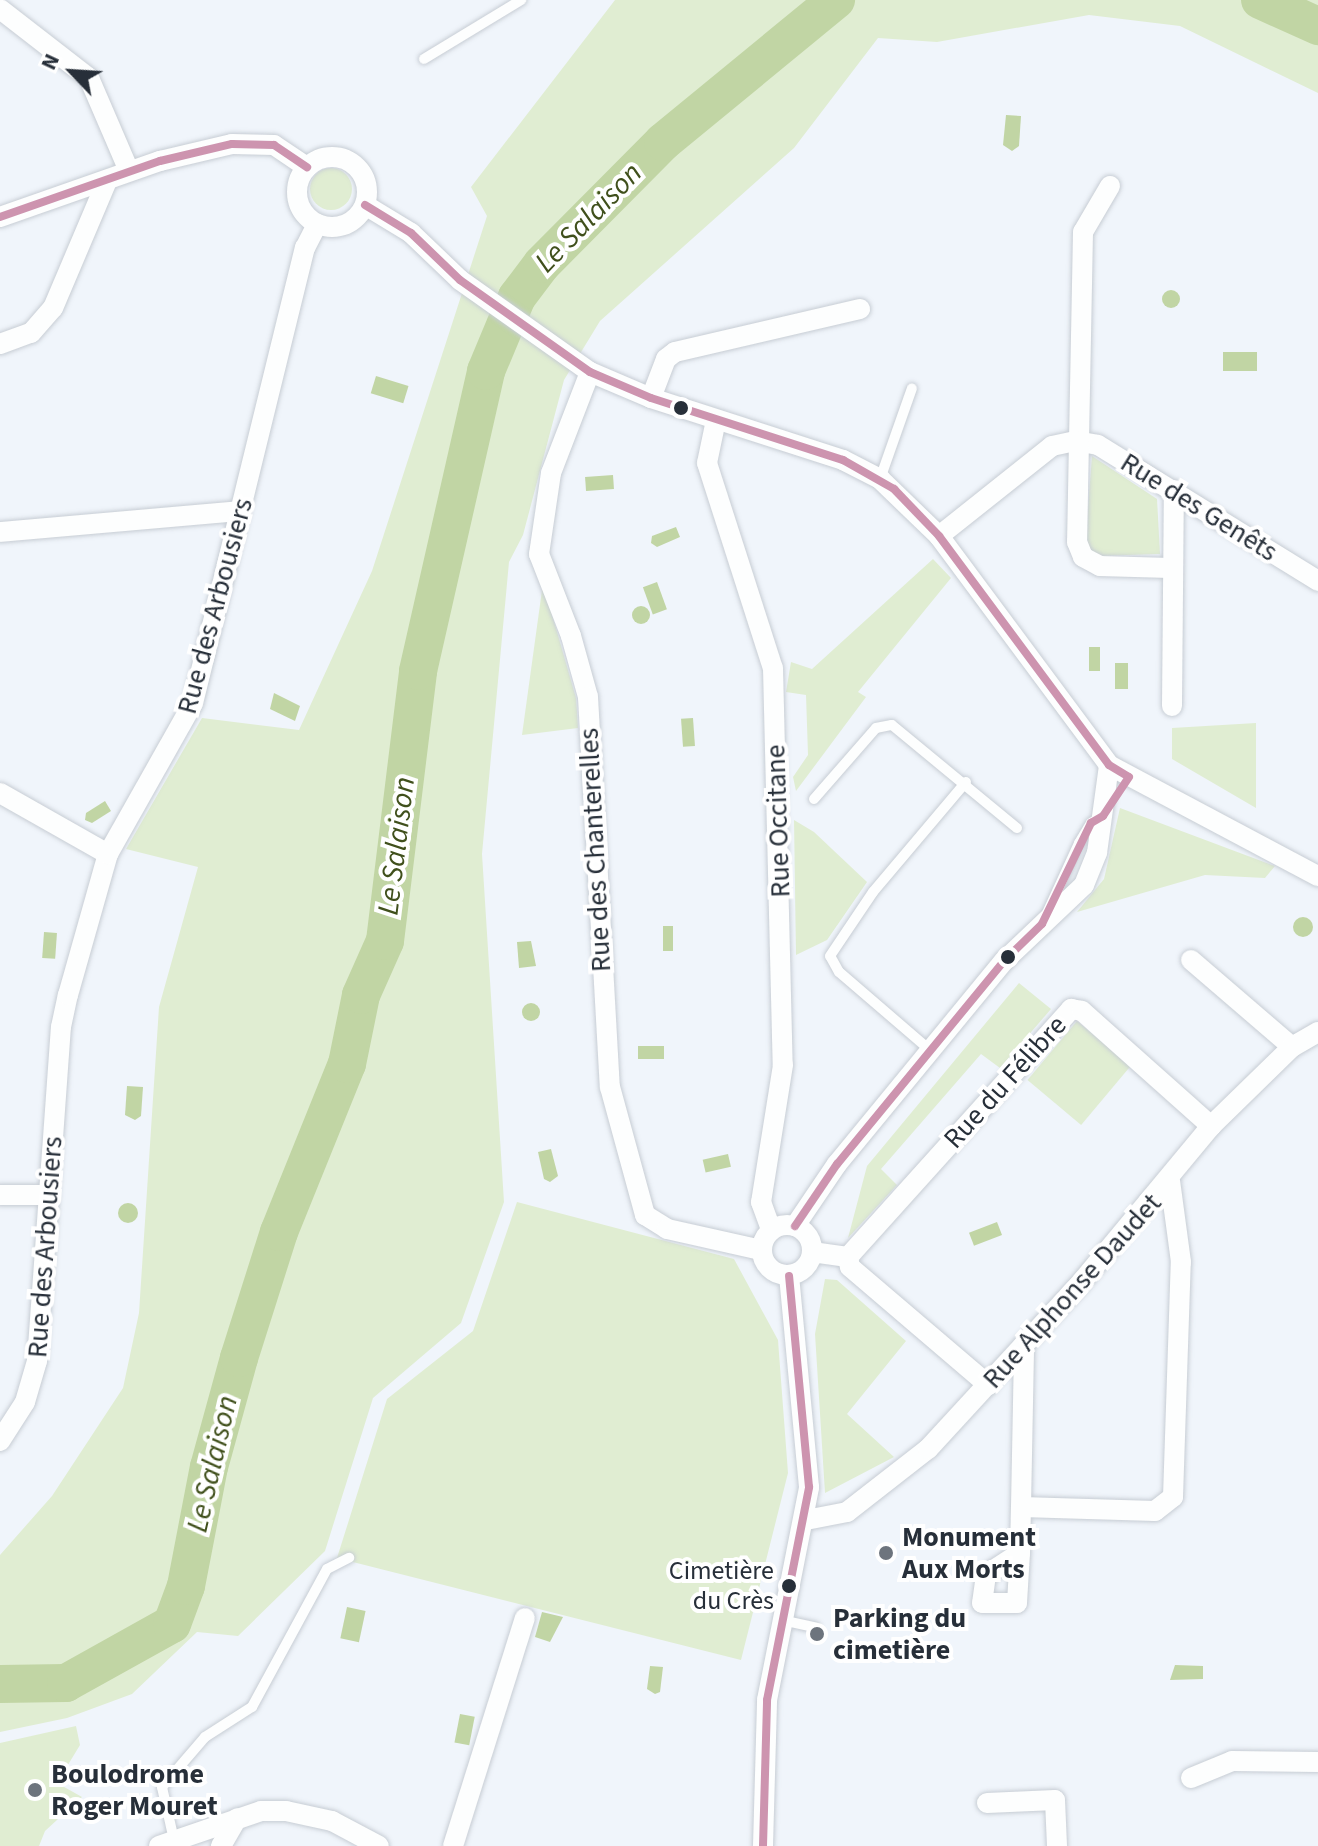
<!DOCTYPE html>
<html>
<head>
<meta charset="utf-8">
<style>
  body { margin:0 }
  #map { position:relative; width:1318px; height:1846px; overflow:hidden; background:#f0f5fb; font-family:"Source Sans 3",sans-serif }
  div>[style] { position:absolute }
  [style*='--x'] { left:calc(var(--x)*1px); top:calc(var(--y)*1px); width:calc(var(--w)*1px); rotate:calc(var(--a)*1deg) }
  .green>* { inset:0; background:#e0edd2; transform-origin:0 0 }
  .round { border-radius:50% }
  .water>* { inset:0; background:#c1d5a4; transform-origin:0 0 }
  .river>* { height:38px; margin:-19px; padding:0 19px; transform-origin:19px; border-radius:19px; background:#c1d5a4 }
  .roads { filter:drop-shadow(0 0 2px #c7cdd4) drop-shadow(0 0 2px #c7cdd4) }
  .service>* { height:10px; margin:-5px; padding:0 5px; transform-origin:5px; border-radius:5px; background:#fdfefe }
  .minor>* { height:20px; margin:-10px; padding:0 10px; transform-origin:10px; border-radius:10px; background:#fdfefe }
  .minor>.ring { margin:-10px; padding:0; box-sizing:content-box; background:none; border:20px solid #fdfefe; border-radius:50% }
  .bus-1>* { height:8px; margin:-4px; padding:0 4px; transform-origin:4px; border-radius:4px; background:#cd94af }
  .dots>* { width:22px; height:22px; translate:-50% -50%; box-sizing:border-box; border:4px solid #fff; border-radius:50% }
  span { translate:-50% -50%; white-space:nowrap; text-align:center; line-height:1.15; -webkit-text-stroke:8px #fff; paint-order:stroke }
  .bus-label { font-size:26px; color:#272f39 }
  .right { translate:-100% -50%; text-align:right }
  .street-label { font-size:28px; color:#272f39 }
  .poi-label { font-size:28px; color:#272f39; font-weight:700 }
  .left { translate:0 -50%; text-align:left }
  .water-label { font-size:30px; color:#40501c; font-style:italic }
  .north { position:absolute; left:32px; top:32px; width:80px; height:80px; -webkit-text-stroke:6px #fff; paint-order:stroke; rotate:295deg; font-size:22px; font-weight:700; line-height:32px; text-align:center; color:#272f39 }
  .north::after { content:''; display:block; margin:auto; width:28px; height:36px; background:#272f39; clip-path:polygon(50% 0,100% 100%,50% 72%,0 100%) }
</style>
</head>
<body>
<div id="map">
  <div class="green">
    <div style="clip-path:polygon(615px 0,1318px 0,1318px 93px,1180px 26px,1089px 15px,937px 42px,878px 38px,794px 148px,600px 321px,564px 380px,523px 535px,509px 562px,482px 854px,504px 1202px,461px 1323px,373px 1398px,325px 1551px,238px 1636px,197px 1632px,132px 1694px,67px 1718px,0 1732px,0 1555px,52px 1496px,123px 1388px,139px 1313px,159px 1007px,198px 867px,126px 849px,202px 718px,299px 730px,372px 571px,487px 216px,471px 187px)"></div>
    <div class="round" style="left:310px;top:168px;width:42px;height:42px"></div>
    <div style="clip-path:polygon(1092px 456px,1157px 499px,1160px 554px,1096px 556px,1085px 548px)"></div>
    <div style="clip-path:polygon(933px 559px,951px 578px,858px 692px,866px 697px,796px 791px,793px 777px,808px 755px,806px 695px,786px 692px,791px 662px,812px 669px)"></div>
    <div style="clip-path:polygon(543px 583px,576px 698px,578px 728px,522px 735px)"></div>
    <div style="clip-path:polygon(1256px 723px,1256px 808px,1172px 759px,1172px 728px)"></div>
    <div style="clip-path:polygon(1120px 808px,1275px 866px,1265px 878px,1205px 875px,1077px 912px,1104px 879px)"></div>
    <div style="clip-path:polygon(794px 820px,814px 832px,867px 882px,827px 940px,796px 955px)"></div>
    <div style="clip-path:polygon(1019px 983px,1051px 1009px,1000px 1068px,981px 1054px,881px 1169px,897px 1185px,848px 1238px,867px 1166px)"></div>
    <div style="left:1077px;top:1021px;width:70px;height:77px;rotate:40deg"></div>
    <div style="clip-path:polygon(517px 1202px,734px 1259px,778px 1340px,788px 1473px,741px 1660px,337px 1558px,387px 1399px,473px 1331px)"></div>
    <div style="clip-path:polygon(825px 1279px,837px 1280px,906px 1341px,847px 1414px,894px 1457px,825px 1493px,815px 1334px)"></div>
    <div style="clip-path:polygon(76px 1726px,80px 1745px,57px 1783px,82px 1797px,45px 1831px,39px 1846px,0 1846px,0 1743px)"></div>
  </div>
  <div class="water">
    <div style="clip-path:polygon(1006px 115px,1021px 116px,1019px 146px,1012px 151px,1003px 145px)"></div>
    <div class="round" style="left:1162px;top:290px;width:18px;height:18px"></div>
    <div style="left:1223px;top:352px;width:34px;height:19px"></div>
    <div style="left:376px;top:376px;width:34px;height:18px;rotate:17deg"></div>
    <div style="left:613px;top:475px;width:14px;height:28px;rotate:86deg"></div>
    <div style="clip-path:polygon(676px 527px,680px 537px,657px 547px,651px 543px,652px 536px)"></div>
    <div style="left:657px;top:582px;width:29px;height:15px;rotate:70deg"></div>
    <div class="round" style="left:632px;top:606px;width:18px;height:18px"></div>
    <div style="left:1089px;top:647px;width:11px;height:24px"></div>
    <div style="left:1115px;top:663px;width:13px;height:26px"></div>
    <div style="clip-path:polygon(274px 693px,300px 706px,295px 721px,270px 709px)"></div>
    <div style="left:693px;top:718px;width:28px;height:12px;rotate:86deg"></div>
    <div style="clip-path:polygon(105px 801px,111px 811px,92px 823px,85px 820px,86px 813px)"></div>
    <div class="round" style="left:1293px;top:917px;width:20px;height:20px"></div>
    <div style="left:673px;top:926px;width:25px;height:10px;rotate:90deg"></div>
    <div style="left:44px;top:932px;width:13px;height:26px;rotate:4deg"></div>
    <div style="clip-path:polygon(531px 941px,536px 966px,519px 968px,517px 942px)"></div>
    <div class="round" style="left:522px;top:1003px;width:18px;height:18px"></div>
    <div style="left:664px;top:1046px;width:13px;height:26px;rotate:90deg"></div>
    <div style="clip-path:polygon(127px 1086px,143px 1087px,141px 1116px,135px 1120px,125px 1115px)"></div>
    <div style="clip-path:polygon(551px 1149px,558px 1176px,550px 1182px,544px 1179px,538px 1152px)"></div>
    <div style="left:728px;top:1154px;width:13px;height:26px;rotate:77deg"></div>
    <div class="round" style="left:118px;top:1203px;width:20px;height:20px"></div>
    <div style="left:997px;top:1222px;width:14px;height:30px;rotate:69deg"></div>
    <div style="left:347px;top:1607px;width:19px;height:32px;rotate:12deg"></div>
    <div style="clip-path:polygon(542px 1612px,563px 1617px,550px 1642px,535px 1637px)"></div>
    <div style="clip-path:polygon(1175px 1665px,1203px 1666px,1203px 1679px,1170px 1680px)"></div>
    <div style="clip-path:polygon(650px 1666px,663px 1667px,660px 1692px,655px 1694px,647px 1689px)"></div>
    <div style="left:460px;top:1714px;width:15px;height:29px;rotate:11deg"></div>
  </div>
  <div class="river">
    <div style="--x:1260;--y:0;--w:64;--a:24.1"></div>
    <div style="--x:0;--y:1684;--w:66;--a:-0.9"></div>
    <div style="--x:66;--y:1683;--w:121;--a:-29.1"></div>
    <div style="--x:172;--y:1624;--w:40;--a:-69.8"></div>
    <div style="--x:186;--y:1586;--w:121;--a:-79.1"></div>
    <div style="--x:209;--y:1467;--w:113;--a:-74.6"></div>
    <div style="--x:239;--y:1358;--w:132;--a:-72.4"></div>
    <div style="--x:279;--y:1232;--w:181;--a:-68"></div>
    <div style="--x:347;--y:1064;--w:70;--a:-78.5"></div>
    <div style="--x:361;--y:995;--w:59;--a:-66"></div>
    <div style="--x:385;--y:941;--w:272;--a:-83"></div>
    <div style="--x:418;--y:671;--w:308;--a:-77.2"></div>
    <div style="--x:486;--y:371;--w:80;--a:-67.3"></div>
    <div style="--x:517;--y:297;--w:41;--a:-52.9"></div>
    <div style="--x:542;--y:264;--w:172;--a:-45.2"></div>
    <div style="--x:663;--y:142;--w:224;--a:-39.4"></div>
  </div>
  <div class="roads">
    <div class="service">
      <div style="--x:424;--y:59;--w:114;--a:-31.3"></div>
      <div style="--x:880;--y:479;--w:96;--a:-70.6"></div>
      <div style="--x:814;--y:799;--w:94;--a:-48.9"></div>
      <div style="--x:876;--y:728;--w:16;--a:-11"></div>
      <div style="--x:892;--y:725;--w:162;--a:39.5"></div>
      <div style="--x:1047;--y:913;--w:77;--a:-65.4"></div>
      <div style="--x:1079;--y:843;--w:23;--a:-59"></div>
      <div style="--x:1091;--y:823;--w:12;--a:-31"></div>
      <div style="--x:931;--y:1051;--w:121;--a:-139.3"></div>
      <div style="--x:839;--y:972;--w:18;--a:-119"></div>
      <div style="--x:830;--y:956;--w:77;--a:-56.1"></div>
      <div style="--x:873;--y:892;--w:144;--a:-49.8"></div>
      <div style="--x:781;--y:1620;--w:35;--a:12"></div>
      <div style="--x:174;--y:1840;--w:54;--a:-102.8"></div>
      <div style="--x:162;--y:1787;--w:66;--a:-49.3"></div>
      <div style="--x:205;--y:1737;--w:56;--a:-32.6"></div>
      <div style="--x:252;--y:1707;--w:157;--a:-61.5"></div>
      <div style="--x:327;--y:1569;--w:25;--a:-27"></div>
    </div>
    <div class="minor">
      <div style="--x:0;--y:9;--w:113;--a:37.8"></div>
      <div style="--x:89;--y:78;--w:101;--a:66.7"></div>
      <div class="ring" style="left:297px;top:157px;width:50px;height:50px"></div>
      <div style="--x:1110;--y:186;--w:53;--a:120.4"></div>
      <div style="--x:1083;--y:232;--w:310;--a:91.1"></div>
      <div style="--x:1077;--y:542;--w:16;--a:68"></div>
      <div style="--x:1083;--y:557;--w:19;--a:28"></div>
      <div style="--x:1100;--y:566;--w:69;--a:1.7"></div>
      <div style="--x:365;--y:205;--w:54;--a:31.3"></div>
      <div style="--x:411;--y:233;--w:68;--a:43.8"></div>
      <div style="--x:460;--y:280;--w:159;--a:35.3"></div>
      <div style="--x:590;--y:372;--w:66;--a:23.1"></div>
      <div style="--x:651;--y:398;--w:202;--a:17.9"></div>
      <div style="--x:843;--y:460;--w:42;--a:27.2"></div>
      <div style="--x:880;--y:479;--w:82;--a:44"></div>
      <div style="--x:939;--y:536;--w:285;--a:53.4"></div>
      <div style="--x:1109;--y:765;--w:237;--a:28"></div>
      <div style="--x:0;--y:217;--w:170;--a:-19.3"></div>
      <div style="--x:160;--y:161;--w:74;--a:-13.3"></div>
      <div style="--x:232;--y:144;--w:42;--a:1.4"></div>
      <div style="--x:274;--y:145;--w:40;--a:34"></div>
      <div style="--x:0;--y:344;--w:33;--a:-20"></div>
      <div style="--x:31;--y:333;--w:33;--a:-49"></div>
      <div style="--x:53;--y:308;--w:138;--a:-67"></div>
      <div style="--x:590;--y:372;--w:108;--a:111.1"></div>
      <div style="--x:551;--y:473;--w:82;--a:98.4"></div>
      <div style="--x:539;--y:554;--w:88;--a:68.7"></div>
      <div style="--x:571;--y:636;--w:63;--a:74.4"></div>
      <div style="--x:588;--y:697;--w:391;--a:86.8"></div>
      <div style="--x:610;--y:1087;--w:133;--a:74.7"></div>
      <div style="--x:645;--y:1215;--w:26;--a:32"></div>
      <div style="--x:667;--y:1229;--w:96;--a:12.6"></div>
      <div style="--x:651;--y:398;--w:42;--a:-69"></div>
      <div style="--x:666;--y:359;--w:11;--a:-38"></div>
      <div style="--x:675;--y:352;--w:190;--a:-13.1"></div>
      <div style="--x:716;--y:420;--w:44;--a:101.8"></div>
      <div style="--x:707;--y:463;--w:215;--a:72.2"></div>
      <div style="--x:773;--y:668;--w:397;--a:88.6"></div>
      <div style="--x:783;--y:1065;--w:139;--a:99.1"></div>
      <div style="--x:761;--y:1202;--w:30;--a:70"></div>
      <div style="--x:0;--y:532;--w:241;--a:-5"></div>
      <div style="--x:939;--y:536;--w:144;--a:-38.5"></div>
      <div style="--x:1052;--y:446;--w:25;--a:-12"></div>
      <div style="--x:1076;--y:441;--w:22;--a:10"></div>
      <div style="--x:1098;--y:445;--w:259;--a:31.7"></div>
      <div style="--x:1172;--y:706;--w:216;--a:-89.5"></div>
      <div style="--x:0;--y:793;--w:124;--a:29.5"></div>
      <div style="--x:1191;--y:960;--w:133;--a:40.7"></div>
      <div style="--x:0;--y:1195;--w:49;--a:0"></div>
      <div class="ring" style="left:762px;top:1225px;width:30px;height:30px"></div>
      <div style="--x:795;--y:1226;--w:75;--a:-55.9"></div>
      <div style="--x:837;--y:1164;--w:263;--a:-50.6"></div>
      <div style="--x:1004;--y:961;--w:110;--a:-43.5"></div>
      <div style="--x:1084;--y:885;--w:35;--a:-68"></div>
      <div style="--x:1097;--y:853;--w:89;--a:-82.2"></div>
      <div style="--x:812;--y:1252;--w:36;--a:8"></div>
      <div style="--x:848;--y:1257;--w:10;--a:79"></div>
      <div style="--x:850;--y:1267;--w:182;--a:40.5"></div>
      <div style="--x:848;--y:1257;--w:334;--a:-48"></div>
      <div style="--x:1071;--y:1009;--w:11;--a:10"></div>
      <div style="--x:1082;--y:1011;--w:173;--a:41.7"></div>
      <div style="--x:0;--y:1441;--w:46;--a:-57.3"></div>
      <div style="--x:25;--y:1402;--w:43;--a:-73.7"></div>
      <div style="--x:37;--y:1361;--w:335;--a:-85.9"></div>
      <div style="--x:61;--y:1027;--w:33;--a:-78"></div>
      <div style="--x:68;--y:995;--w:147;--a:-74.2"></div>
      <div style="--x:108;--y:854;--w:173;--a:-60.6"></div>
      <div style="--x:193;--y:703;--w:469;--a:-76.2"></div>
      <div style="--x:305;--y:248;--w:27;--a:-63"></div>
      <div style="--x:1021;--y:1507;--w:134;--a:1.7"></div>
      <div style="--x:1155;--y:1511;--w:23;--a:-38"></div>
      <div style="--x:1173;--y:1497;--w:235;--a:-88.1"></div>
      <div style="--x:1181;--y:1262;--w:82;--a:-97.7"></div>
      <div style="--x:806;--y:1520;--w:42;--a:-11"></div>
      <div style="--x:847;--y:1512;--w:103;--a:-37.9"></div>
      <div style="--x:928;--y:1449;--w:223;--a:-47.4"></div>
      <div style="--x:1079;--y:1285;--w:207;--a:-50.3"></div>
      <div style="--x:1211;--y:1126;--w:113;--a:-44.3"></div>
      <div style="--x:1292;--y:1047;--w:30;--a:-30"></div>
      <div style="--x:1020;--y:1553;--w:40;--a:147.1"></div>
      <div style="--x:986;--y:1575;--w:28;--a:98"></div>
      <div style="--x:982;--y:1603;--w:35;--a:0"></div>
      <div style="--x:1017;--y:1603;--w:50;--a:-86.6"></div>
      <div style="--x:1020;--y:1553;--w:46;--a:-88.8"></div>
      <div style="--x:1021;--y:1507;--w:163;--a:-88.9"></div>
      <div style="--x:1191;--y:1778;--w:44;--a:-22.5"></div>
      <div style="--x:1232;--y:1761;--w:86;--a:0.7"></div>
      <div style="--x:987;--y:1803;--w:68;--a:-2.5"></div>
      <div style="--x:1055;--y:1800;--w:46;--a:87.5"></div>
      <div style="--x:159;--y:1846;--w:108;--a:-18.9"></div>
      <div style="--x:261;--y:1811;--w:25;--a:0"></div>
      <div style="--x:286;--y:1811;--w:47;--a:12.3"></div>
      <div style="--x:332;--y:1821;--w:53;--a:28"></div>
      <div style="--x:221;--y:1846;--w:32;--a:-60"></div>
      <div style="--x:453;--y:1846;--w:239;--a:-72.5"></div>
      <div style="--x:763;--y:1846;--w:146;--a:-88.4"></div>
      <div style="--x:767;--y:1700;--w:217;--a:-78.8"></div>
      <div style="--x:809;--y:1487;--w:212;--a:-95.4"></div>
    </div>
  </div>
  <div class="bus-1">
    <div style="--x:365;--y:205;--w:54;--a:31.3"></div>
    <div style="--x:411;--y:233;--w:68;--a:43.8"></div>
    <div style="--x:460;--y:280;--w:159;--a:35.3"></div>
    <div style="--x:590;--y:372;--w:66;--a:23.1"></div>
    <div style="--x:651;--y:398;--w:202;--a:17.9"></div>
    <div style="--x:843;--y:460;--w:59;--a:29.6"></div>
    <div style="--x:894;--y:489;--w:65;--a:46.2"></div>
    <div style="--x:939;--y:536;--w:285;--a:53.4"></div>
    <div style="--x:1109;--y:765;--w:23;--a:31"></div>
    <div style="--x:1129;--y:777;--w:47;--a:123.7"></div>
    <div style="--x:1103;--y:816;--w:14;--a:150"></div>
    <div style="--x:1091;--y:823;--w:112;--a:115.9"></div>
    <div style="--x:1042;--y:924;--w:53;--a:135.8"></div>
    <div style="--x:1004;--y:961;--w:263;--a:129.4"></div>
    <div style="--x:837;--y:1164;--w:75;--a:124.1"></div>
    <div style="--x:0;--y:217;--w:170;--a:-19.3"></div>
    <div style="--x:160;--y:161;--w:74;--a:-13.3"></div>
    <div style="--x:232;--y:144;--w:42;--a:1.4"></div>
    <div style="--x:274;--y:145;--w:40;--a:34"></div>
    <div style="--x:763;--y:1846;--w:146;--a:-88.4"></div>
    <div style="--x:767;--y:1700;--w:217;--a:-78.8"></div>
    <div style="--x:809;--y:1487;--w:212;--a:-95.4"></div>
  </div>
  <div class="dots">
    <div style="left:681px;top:408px;background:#272f39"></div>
    <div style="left:1008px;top:957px;background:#272f39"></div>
    <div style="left:886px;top:1553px;background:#6d747d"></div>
    <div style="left:789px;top:1586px;background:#272f39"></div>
    <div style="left:817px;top:1634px;background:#6d747d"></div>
    <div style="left:35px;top:1790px;background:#6d747d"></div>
  </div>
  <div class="bus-label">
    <span class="right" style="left:774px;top:1586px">Cimetière<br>du Crès</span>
  </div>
  <div class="street-label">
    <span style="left:1199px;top:507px;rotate:32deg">Rue des Genêts</span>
    <span style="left:215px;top:606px;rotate:-75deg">Rue des Arbousiers</span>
    <span style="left:778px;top:821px;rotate:-92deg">Rue Occitane</span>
    <span style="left:595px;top:850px;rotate:-93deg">Rue des Chanterelles</span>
    <span style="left:1005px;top:1082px;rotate:-48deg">Rue du Félibre</span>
    <span style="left:45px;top:1247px;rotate:-86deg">Rue des Arbousiers</span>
    <span style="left:1072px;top:1291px;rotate:-48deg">Rue Alphonse Daudet</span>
  </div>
  <div class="poi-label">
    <span class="left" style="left:902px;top:1553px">Monument<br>Aux Morts</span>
    <span class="left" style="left:833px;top:1634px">Parking du<br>cimetière</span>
    <span class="left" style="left:51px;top:1790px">Boulodrome<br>Roger Mouret</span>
  </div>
  <div class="water-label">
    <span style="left:589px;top:218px;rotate:-46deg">Le Salaison</span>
    <span style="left:397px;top:846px;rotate:-83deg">Le Salaison</span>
    <span style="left:213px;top:1464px;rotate:-77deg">Le Salaison</span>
  </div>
  <div class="north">N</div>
</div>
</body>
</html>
